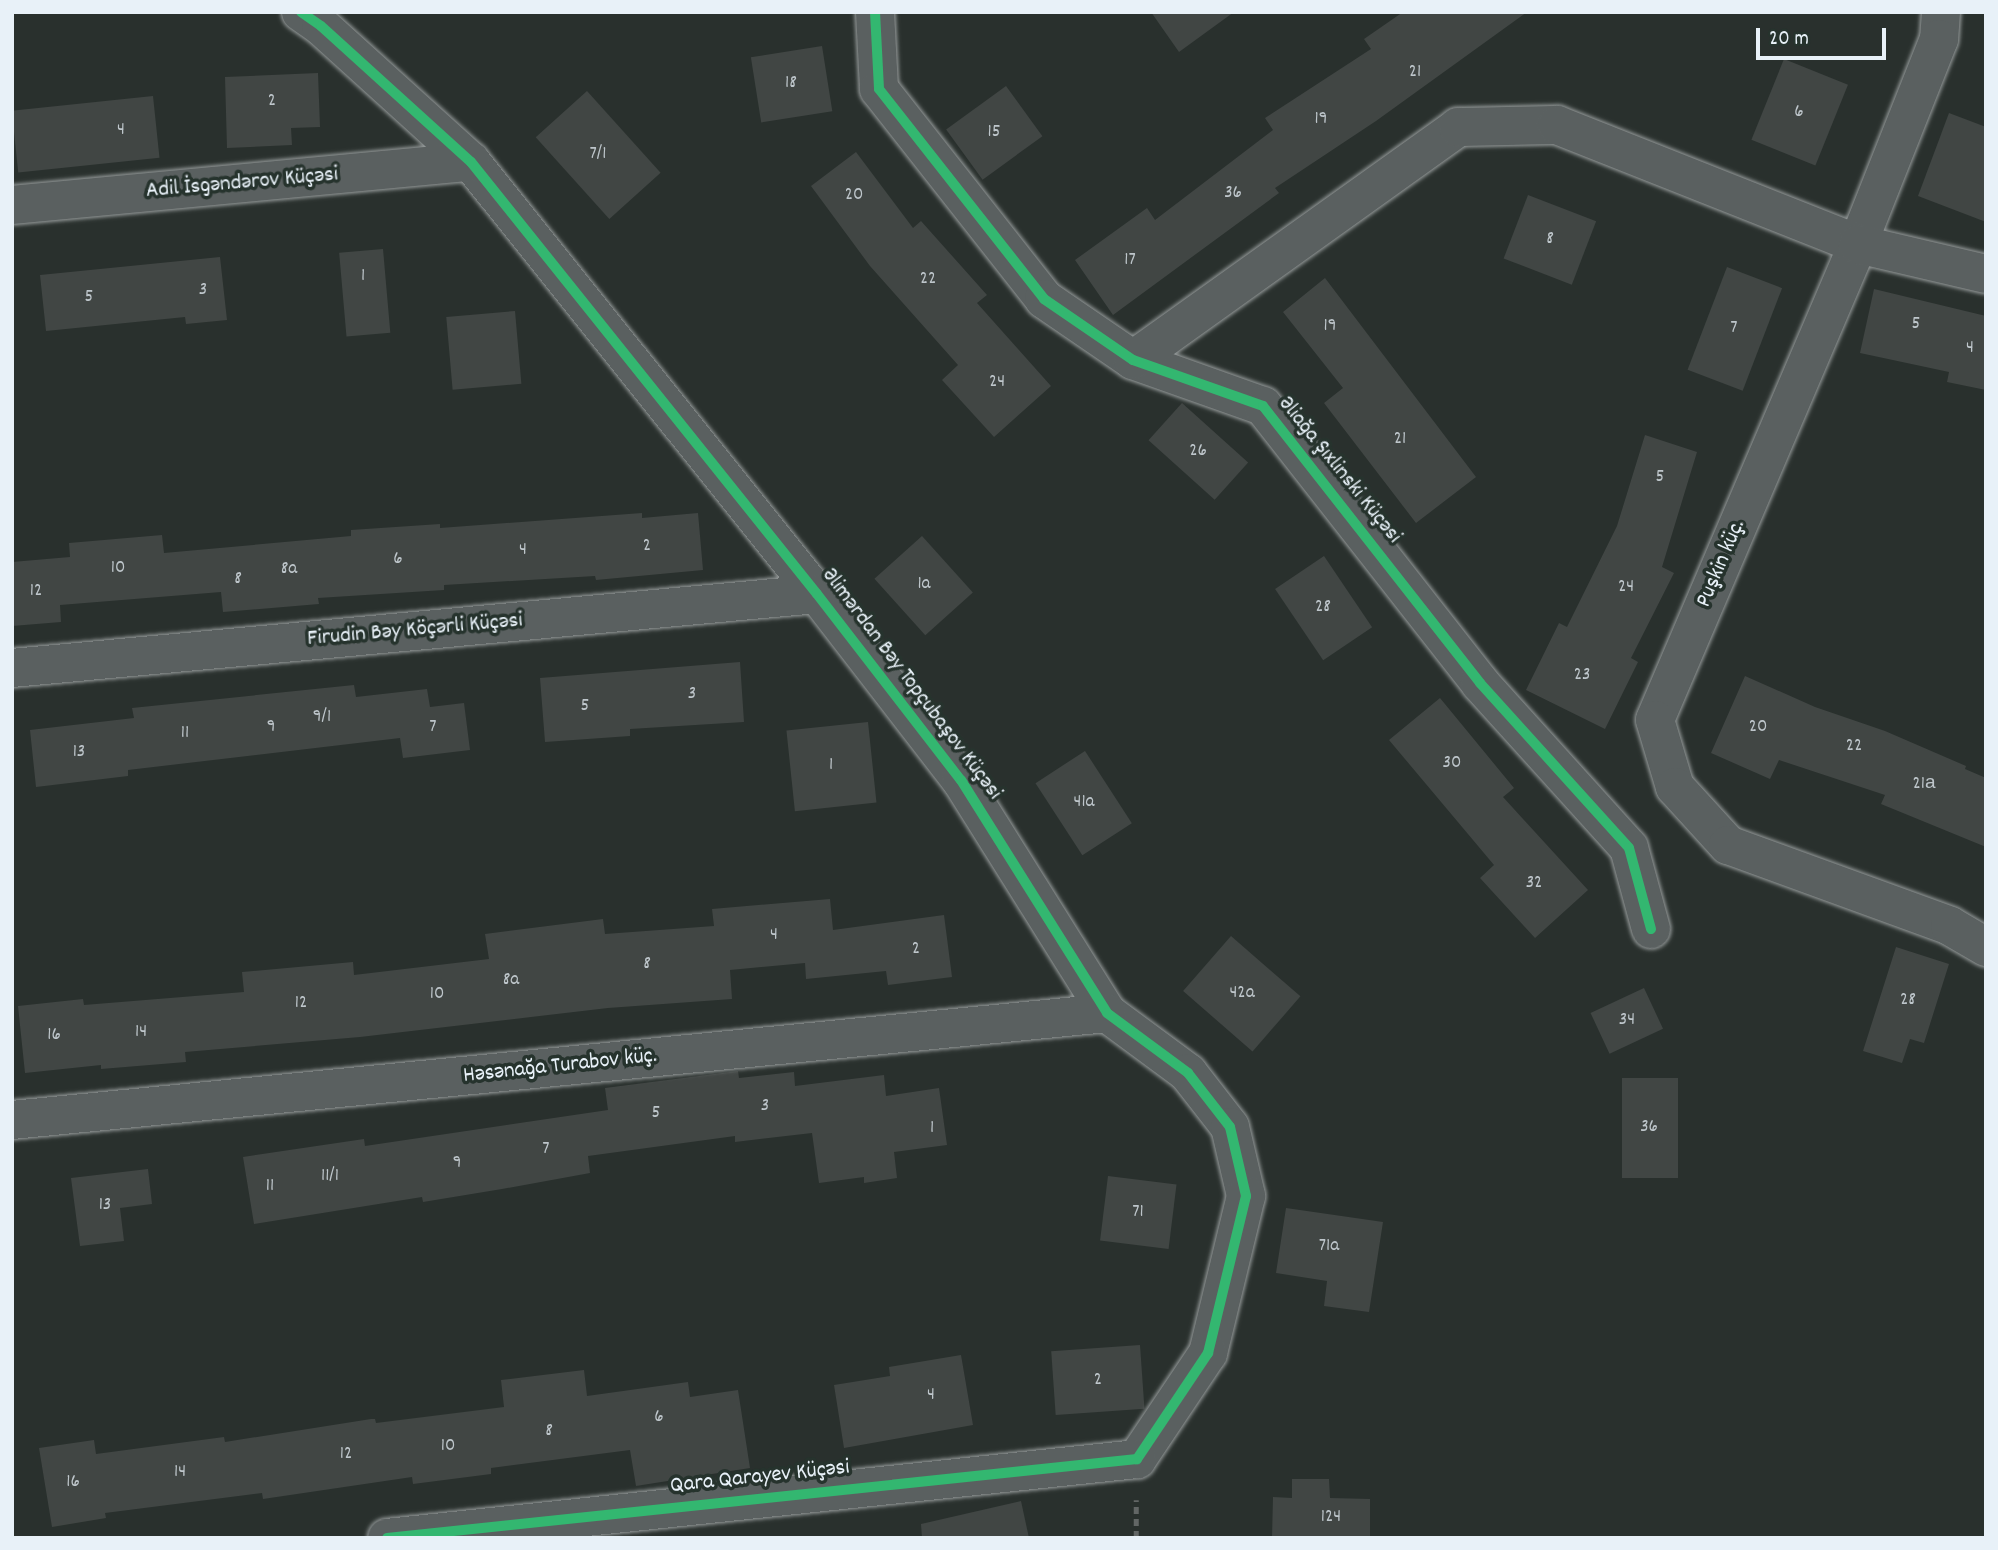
<!DOCTYPE html>
<html>
<head>
<meta charset="utf-8">
<style>
  body { margin:0 }
  #map { position:relative; width:1998px; height:1550px; overflow:hidden; background:#29302d; font-family:Dekko,sans-serif }
  div>[style] { position:absolute }
  [style*='--x'] { left:calc(var(--x)*1px); top:calc(var(--y)*1px); width:calc(var(--w)*1px); rotate:calc(var(--a)*1deg) }
  .building>* { inset:0; background:#414644; transform-origin:0 0 }
  .path>* { height:4.5px; margin-top:-2.25px; transform-origin:0; background:repeating-linear-gradient(90deg,#626665 0 7px,transparent 0 12px) }
  .roads { filter:drop-shadow(0 0 2px #959a9a) drop-shadow(0 0 2px #959a9a) }
  .street>* { height:38px; margin:-19px; padding:0 19px; transform-origin:19px; border-radius:19px; background:#5a6060 }
  .cycleway>* { height:10px; margin:-5px; padding:0 5px; transform-origin:5px; border-radius:5px; background:#33b770 }
  span { translate:-50% -50%; white-space:nowrap; text-align:center; line-height:1.15; -webkit-text-stroke:7px #26332d; paint-order:stroke }
  .number-label { font-size:19px; color:#bec6cb }
  .number-label span { -webkit-text-stroke-width:0 }
  .street-label { font-size:23px; color:#e8f1f8 }
  .frame { position:absolute; inset:0; border:14px solid #e8f1f8; pointer-events:none }
  .scale { position:absolute; left:1756px; top:28px; width:130px; height:32px; box-sizing:border-box; border:4px solid #e8f1f8; border-top:0; padding-left:9px; font-size:21px; line-height:24px; white-space:nowrap; color:#e8f1f8; -webkit-text-stroke:5px #26332d; paint-order:stroke }
</style>
</head>
<body>
<div id="map">
  <div class="building">
    <div style="clip-path:polygon(1151px 12px,1234px 12px,1179px 52px)"></div>
    <div style="clip-path:polygon(1403px 12px,1527px 12px,1376px 121px,1275px 188px,1279px 193px,1113px 315px,1075px 260px,1147px 208px,1155px 220px,1273px 130px,1265px 118px,1371px 49px,1364px 39px)"></div>
    <div style="left:822px;top:46px;width:66px;height:72px;rotate:81deg"></div>
    <div style="left:1784px;top:59px;width:69px;height:87px;rotate:22deg"></div>
    <div style="clip-path:polygon(318px 73px,320px 127px,291px 128px,292px 145px,227px 148px,225px 77px)"></div>
    <div style="left:1006px;top:86px;width:62px;height:74px;rotate:54deg"></div>
    <div style="left:587px;top:91px;width:110px;height:69px;rotate:48deg"></div>
    <div style="left:153px;top:96px;width:62px;height:142px;rotate:84deg"></div>
    <div style="clip-path:polygon(1949px 113px,1986px 127px,1986px 222px,1918px 196px)"></div>
    <div style="clip-path:polygon(856px 152px,913px 228px,921px 221px,987px 295px,977px 303px,1051px 386px,994px 437px,942px 380px,958px 365px,870px 266px,811px 186px)"></div>
    <div style="left:1528px;top:195px;width:73px;height:68px;rotate:21deg"></div>
    <div style="left:383px;top:249px;width:84px;height:44px;rotate:85deg"></div>
    <div style="clip-path:polygon(220px 257px,227px 320px,186px 324px,185px 317px,46px 331px,40px 275px)"></div>
    <div style="left:1727px;top:267px;width:59px;height:110px;rotate:21deg"></div>
    <div style="clip-path:polygon(1325px 278px,1476px 477px,1416px 523px,1324px 403px,1343px 388px,1283px 312px)"></div>
    <div style="clip-path:polygon(1874px 289px,1986px 316px,1986px 390px,1947px 382px,1949px 372px,1860px 353px)"></div>
    <div style="left:515px;top:311px;width:73px;height:69px;rotate:85deg"></div>
    <div style="left:1182px;top:403px;width:89px;height:50px;rotate:42deg"></div>
    <div style="clip-path:polygon(1645px 435px,1697px 452px,1662px 567px,1674px 573px,1631px 658px,1638px 662px,1605px 729px,1526px 690px,1559px 623px,1567px 627px,1617px 526px)"></div>
    <div style="clip-path:polygon(642px 513px,642px 518px,698px 513px,703px 570px,596px 580px,595px 576px,444px 585px,444px 590px,318px 598px,319px 604px,223px 612px,221px 592px,60px 605px,61px 622px,12px 626px,12px 562px,70px 557px,69px 543px,162px 535px,164px 553px,351px 536px,351px 530px,440px 524px,440px 528px)"></div>
    <div style="left:922px;top:536px;width:76px;height:64px;rotate:48deg"></div>
    <div style="left:1324px;top:556px;width:86px;height:59px;rotate:56deg"></div>
    <div style="clip-path:polygon(740px 662px,744px 722px,630px 729px,630px 736px,545px 742px,540px 678px)"></div>
    <div style="clip-path:polygon(1745px 676px,1815px 707px,1885px 731px,1966px 766px,1965px 769px,1986px 778px,1986px 847px,1881px 804px,1885px 795px,1779px 760px,1770px 779px,1711px 753px)"></div>
    <div style="clip-path:polygon(354px 685px,356px 697px,427px 689px,430px 707px,464px 703px,470px 750px,403px 758px,400px 738px,128px 770px,128px 776px,36px 787px,30px 730px,134px 718px,132px 708px)"></div>
    <div style="clip-path:polygon(1440px 698px,1514px 788px,1503px 797px,1588px 890px,1535px 938px,1480px 878px,1494px 865px,1389px 740px)"></div>
    <div style="left:868px;top:722px;width:81px;height:82px;rotate:84deg"></div>
    <div style="left:1085px;top:751px;width:86px;height:59px;rotate:57deg"></div>
    <div style="clip-path:polygon(830px 899px,833px 930px,944px 915px,952px 977px,888px 985px,886px 971px,806px 979px,805px 963px,730px 970px,732px 999px,608px 1008px,360px 1037px,185px 1052px,186px 1062px,101px 1069px,101px 1065px,25px 1073px,18px 1006px,83px 999px,84px 1005px,244px 992px,242px 972px,353px 962px,354px 975px,489px 959px,485px 934px,603px 919px,605px 934px,714px 926px,712px 909px)"></div>
    <div style="left:1231px;top:936px;width:92px;height:73px;rotate:41deg"></div>
    <div style="clip-path:polygon(1896px 947px,1949px 964px,1924px 1043px,1910px 1039px,1902px 1063px,1863px 1051px)"></div>
    <div style="left:1644px;top:988px;width:45px;height:59px;rotate:65deg"></div>
    <div style="clip-path:polygon(738px 1071px,739px 1078px,794px 1072px,795px 1086px,884px 1075px,886px 1096px,939px 1088px,947px 1145px,894px 1152px,897px 1178px,864px 1183px,864px 1177px,819px 1183px,812px 1133px,735px 1142px,735px 1136px,588px 1156px,590px 1173px,502px 1189px,423px 1202px,422px 1197px,254px 1224px,243px 1157px,364px 1139px,365px 1146px,608px 1110px,605px 1088px)"></div>
    <div style="left:1622px;top:1078px;width:56px;height:100px"></div>
    <div style="clip-path:polygon(148px 1169px,152px 1204px,120px 1208px,124px 1241px,80px 1246px,71px 1178px)"></div>
    <div style="left:1108px;top:1176px;width:69px;height:65px;rotate:7deg"></div>
    <div style="clip-path:polygon(1286px 1208px,1383px 1222px,1369px 1312px,1324px 1306px,1327px 1281px,1276px 1273px)"></div>
    <div style="left:1140px;top:1345px;width:64px;height:89px;rotate:86deg"></div>
    <div style="clip-path:polygon(961px 1355px,973px 1425px,844px 1448px,834px 1385px,890px 1376px,889px 1367px)"></div>
    <div style="clip-path:polygon(584px 1370px,587px 1396px,688px 1382px,690px 1397px,738px 1390px,750px 1468px,636px 1486px,630px 1450px,491px 1468px,491px 1474px,413px 1484px,412px 1477px,263px 1499px,262px 1493px,105px 1513px,106px 1518px,52px 1527px,39px 1448px,94px 1440px,96px 1454px,224px 1437px,225px 1442px,371px 1419px,375px 1419px,376px 1423px,504px 1407px,501px 1380px)"></div>
    <div style="clip-path:polygon(1292px 1479px,1329px 1479px,1330px 1498px,1370px 1499px,1370px 1538px,1272px 1538px,1273px 1497px,1292px 1498px)"></div>
    <div style="clip-path:polygon(1021px 1501px,1029px 1538px,922px 1538px,921px 1524px)"></div>
  </div>
  <div class="path">
    <div style="--x:1136;--y:1538;--w:38;--a:-90"></div>
  </div>
  <div class="roads">
    <div class="street">
      <div style="--x:301;--y:12;--w:24;--a:35"></div>
      <div style="--x:321;--y:26;--w:202;--a:42.2"></div>
      <div style="--x:471;--y:162;--w:553;--a:51.31"></div>
      <div style="--x:817;--y:594;--w:235;--a:52.3"></div>
      <div style="--x:961;--y:780;--w:275;--a:57.9"></div>
      <div style="--x:1107;--y:1013;--w:101;--a:36.5"></div>
      <div style="--x:1188;--y:1073;--w:68;--a:52.1"></div>
      <div style="--x:1230;--y:1127;--w:71;--a:76.9"></div>
      <div style="--x:1246;--y:1196;--w:162;--a:103.6"></div>
      <div style="--x:1208;--y:1353;--w:128;--a:123.8"></div>
      <div style="--x:1137;--y:1459;--w:754;--a:173.99"></div>
      <div style="--x:875;--y:12;--w:77;--a:87"></div>
      <div style="--x:879;--y:89;--w:267;--a:51.8"></div>
      <div style="--x:1044;--y:299;--w:108;--a:34.4"></div>
      <div style="--x:1133;--y:360;--w:138;--a:19.5"></div>
      <div style="--x:1263;--y:406;--w:352;--a:51.9"></div>
      <div style="--x:1480;--y:683;--w:222;--a:47.9"></div>
      <div style="--x:1629;--y:848;--w:84;--a:74.8"></div>
      <div style="--x:1941;--y:12;--w:27;--a:94"></div>
      <div style="--x:1939;--y:39;--w:220;--a:111.6"></div>
      <div style="--x:1858;--y:244;--w:517;--a:113.1"></div>
      <div style="--x:1655;--y:720;--w:70;--a:73.4"></div>
      <div style="--x:1675;--y:787;--w:79;--a:47.6"></div>
      <div style="--x:1728;--y:845;--w:236;--a:20"></div>
      <div style="--x:1950;--y:926;--w:42;--a:30.3"></div>
      <div style="--x:12;--y:205;--w:461;--a:-5.4"></div>
      <div style="--x:1133;--y:360;--w:400;--a:-35.6"></div>
      <div style="--x:1458;--y:127;--w:99;--a:-1.2"></div>
      <div style="--x:1557;--y:125;--w:324;--a:21.6"></div>
      <div style="--x:1858;--y:244;--w:131;--a:13.2"></div>
      <div style="--x:12;--y:668;--w:808;--a:-5.25"></div>
      <div style="--x:12;--y:1120;--w:1100;--a:-5.58"></div>
    </div>
  </div>
  <div class="cycleway">
    <div style="--x:301;--y:12;--w:24;--a:35"></div>
    <div style="--x:321;--y:26;--w:202;--a:42.2"></div>
    <div style="--x:471;--y:162;--w:553;--a:51.31"></div>
    <div style="--x:817;--y:594;--w:235;--a:52.3"></div>
    <div style="--x:961;--y:780;--w:275;--a:57.9"></div>
    <div style="--x:1107;--y:1013;--w:101;--a:36.5"></div>
    <div style="--x:1188;--y:1073;--w:68;--a:52.1"></div>
    <div style="--x:1230;--y:1127;--w:71;--a:76.9"></div>
    <div style="--x:1246;--y:1196;--w:162;--a:103.6"></div>
    <div style="--x:1208;--y:1353;--w:128;--a:123.8"></div>
    <div style="--x:1137;--y:1459;--w:754;--a:173.99"></div>
    <div style="--x:875;--y:12;--w:77;--a:87"></div>
    <div style="--x:879;--y:89;--w:267;--a:51.8"></div>
    <div style="--x:1044;--y:299;--w:108;--a:34.4"></div>
    <div style="--x:1133;--y:360;--w:138;--a:19.5"></div>
    <div style="--x:1263;--y:406;--w:352;--a:51.9"></div>
    <div style="--x:1480;--y:683;--w:222;--a:47.9"></div>
    <div style="--x:1629;--y:848;--w:84;--a:74.8"></div>
  </div>
  <div class="number-label">
    <span style="left:1415px;top:73px">21</span>
    <span style="left:791px;top:84px">18</span>
    <span style="left:272px;top:102px">2</span>
    <span style="left:1799px;top:113px">6</span>
    <span style="left:1321px;top:120px">19</span>
    <span style="left:121px;top:131px">4</span>
    <span style="left:994px;top:133px">15</span>
    <span style="left:598px;top:155px">7/1</span>
    <span style="left:1233px;top:194px">36</span>
    <span style="left:854px;top:196px">20</span>
    <span style="left:1550px;top:240px">8</span>
    <span style="left:1130px;top:261px">17</span>
    <span style="left:363px;top:277px">1</span>
    <span style="left:928px;top:280px">22</span>
    <span style="left:203px;top:291px">3</span>
    <span style="left:89px;top:298px">5</span>
    <span style="left:1916px;top:325px">5</span>
    <span style="left:1330px;top:327px">19</span>
    <span style="left:1734px;top:329px">7</span>
    <span style="left:1970px;top:349px">4</span>
    <span style="left:997px;top:383px">24</span>
    <span style="left:1400px;top:440px">21</span>
    <span style="left:1198px;top:452px">26</span>
    <span style="left:1660px;top:478px">5</span>
    <span style="left:647px;top:547px">2</span>
    <span style="left:523px;top:551px">4</span>
    <span style="left:398px;top:560px">6</span>
    <span style="left:118px;top:569px">10</span>
    <span style="left:289px;top:570px">8a</span>
    <span style="left:238px;top:580px">8</span>
    <span style="left:924px;top:585px">1a</span>
    <span style="left:1626px;top:588px">24</span>
    <span style="left:36px;top:592px">12</span>
    <span style="left:1323px;top:608px">28</span>
    <span style="left:1582px;top:676px">23</span>
    <span style="left:692px;top:695px">3</span>
    <span style="left:585px;top:707px">5</span>
    <span style="left:322px;top:718px">9/1</span>
    <span style="left:271px;top:728px">9</span>
    <span style="left:433px;top:728px">7</span>
    <span style="left:1758px;top:728px">20</span>
    <span style="left:185px;top:734px">11</span>
    <span style="left:1854px;top:747px">22</span>
    <span style="left:79px;top:753px">13</span>
    <span style="left:1452px;top:764px">30</span>
    <span style="left:831px;top:766px">1</span>
    <span style="left:1924px;top:785px">21а</span>
    <span style="left:1084px;top:803px">41a</span>
    <span style="left:1534px;top:884px">32</span>
    <span style="left:774px;top:936px">4</span>
    <span style="left:916px;top:950px">2</span>
    <span style="left:647px;top:965px">8</span>
    <span style="left:511px;top:981px">8a</span>
    <span style="left:1242px;top:994px">42a</span>
    <span style="left:437px;top:995px">10</span>
    <span style="left:1908px;top:1001px">28</span>
    <span style="left:301px;top:1004px">12</span>
    <span style="left:1627px;top:1021px">34</span>
    <span style="left:141px;top:1033px">14</span>
    <span style="left:54px;top:1036px">16</span>
    <span style="left:765px;top:1107px">3</span>
    <span style="left:656px;top:1114px">5</span>
    <span style="left:1649px;top:1128px">36</span>
    <span style="left:932px;top:1129px">1</span>
    <span style="left:546px;top:1150px">7</span>
    <span style="left:457px;top:1164px">9</span>
    <span style="left:330px;top:1177px">11/1</span>
    <span style="left:270px;top:1187px">11</span>
    <span style="left:105px;top:1206px">13</span>
    <span style="left:1138px;top:1213px">71</span>
    <span style="left:1329px;top:1247px">71a</span>
    <span style="left:1098px;top:1381px">2</span>
    <span style="left:931px;top:1396px">4</span>
    <span style="left:659px;top:1418px">6</span>
    <span style="left:549px;top:1432px">8</span>
    <span style="left:448px;top:1447px">10</span>
    <span style="left:346px;top:1455px">12</span>
    <span style="left:180px;top:1473px">14</span>
    <span style="left:73px;top:1483px">16</span>
    <span style="left:1331px;top:1518px">124</span>
  </div>
  <div class="street-label">
    <span style="left:242px;top:184px;rotate:-5deg">Adil İsgəndərov Küçəsi</span>
    <span style="left:1339px;top:471px;rotate:51deg">Əliağa Şıxlinski Küçəsi</span>
    <span style="left:1722px;top:564px;rotate:-67deg">Puşkin küç.</span>
    <span style="left:415px;top:631px;rotate:-5deg">Firudin Bəy Köçərli Küçəsi</span>
    <span style="left:911px;top:685px;rotate:53deg">Əlimərdan Bəy Topçubaşov Küçəsi</span>
    <span style="left:560px;top:1067px;rotate:-6deg">Həsənağa Turabov küç.</span>
    <span style="left:760px;top:1478px;rotate:-6deg">Qara Qarayev Küçəsi</span>
  </div>
  <div class="frame"></div>
  <div class="scale">20 m</div>
</div>
</body>
</html>
